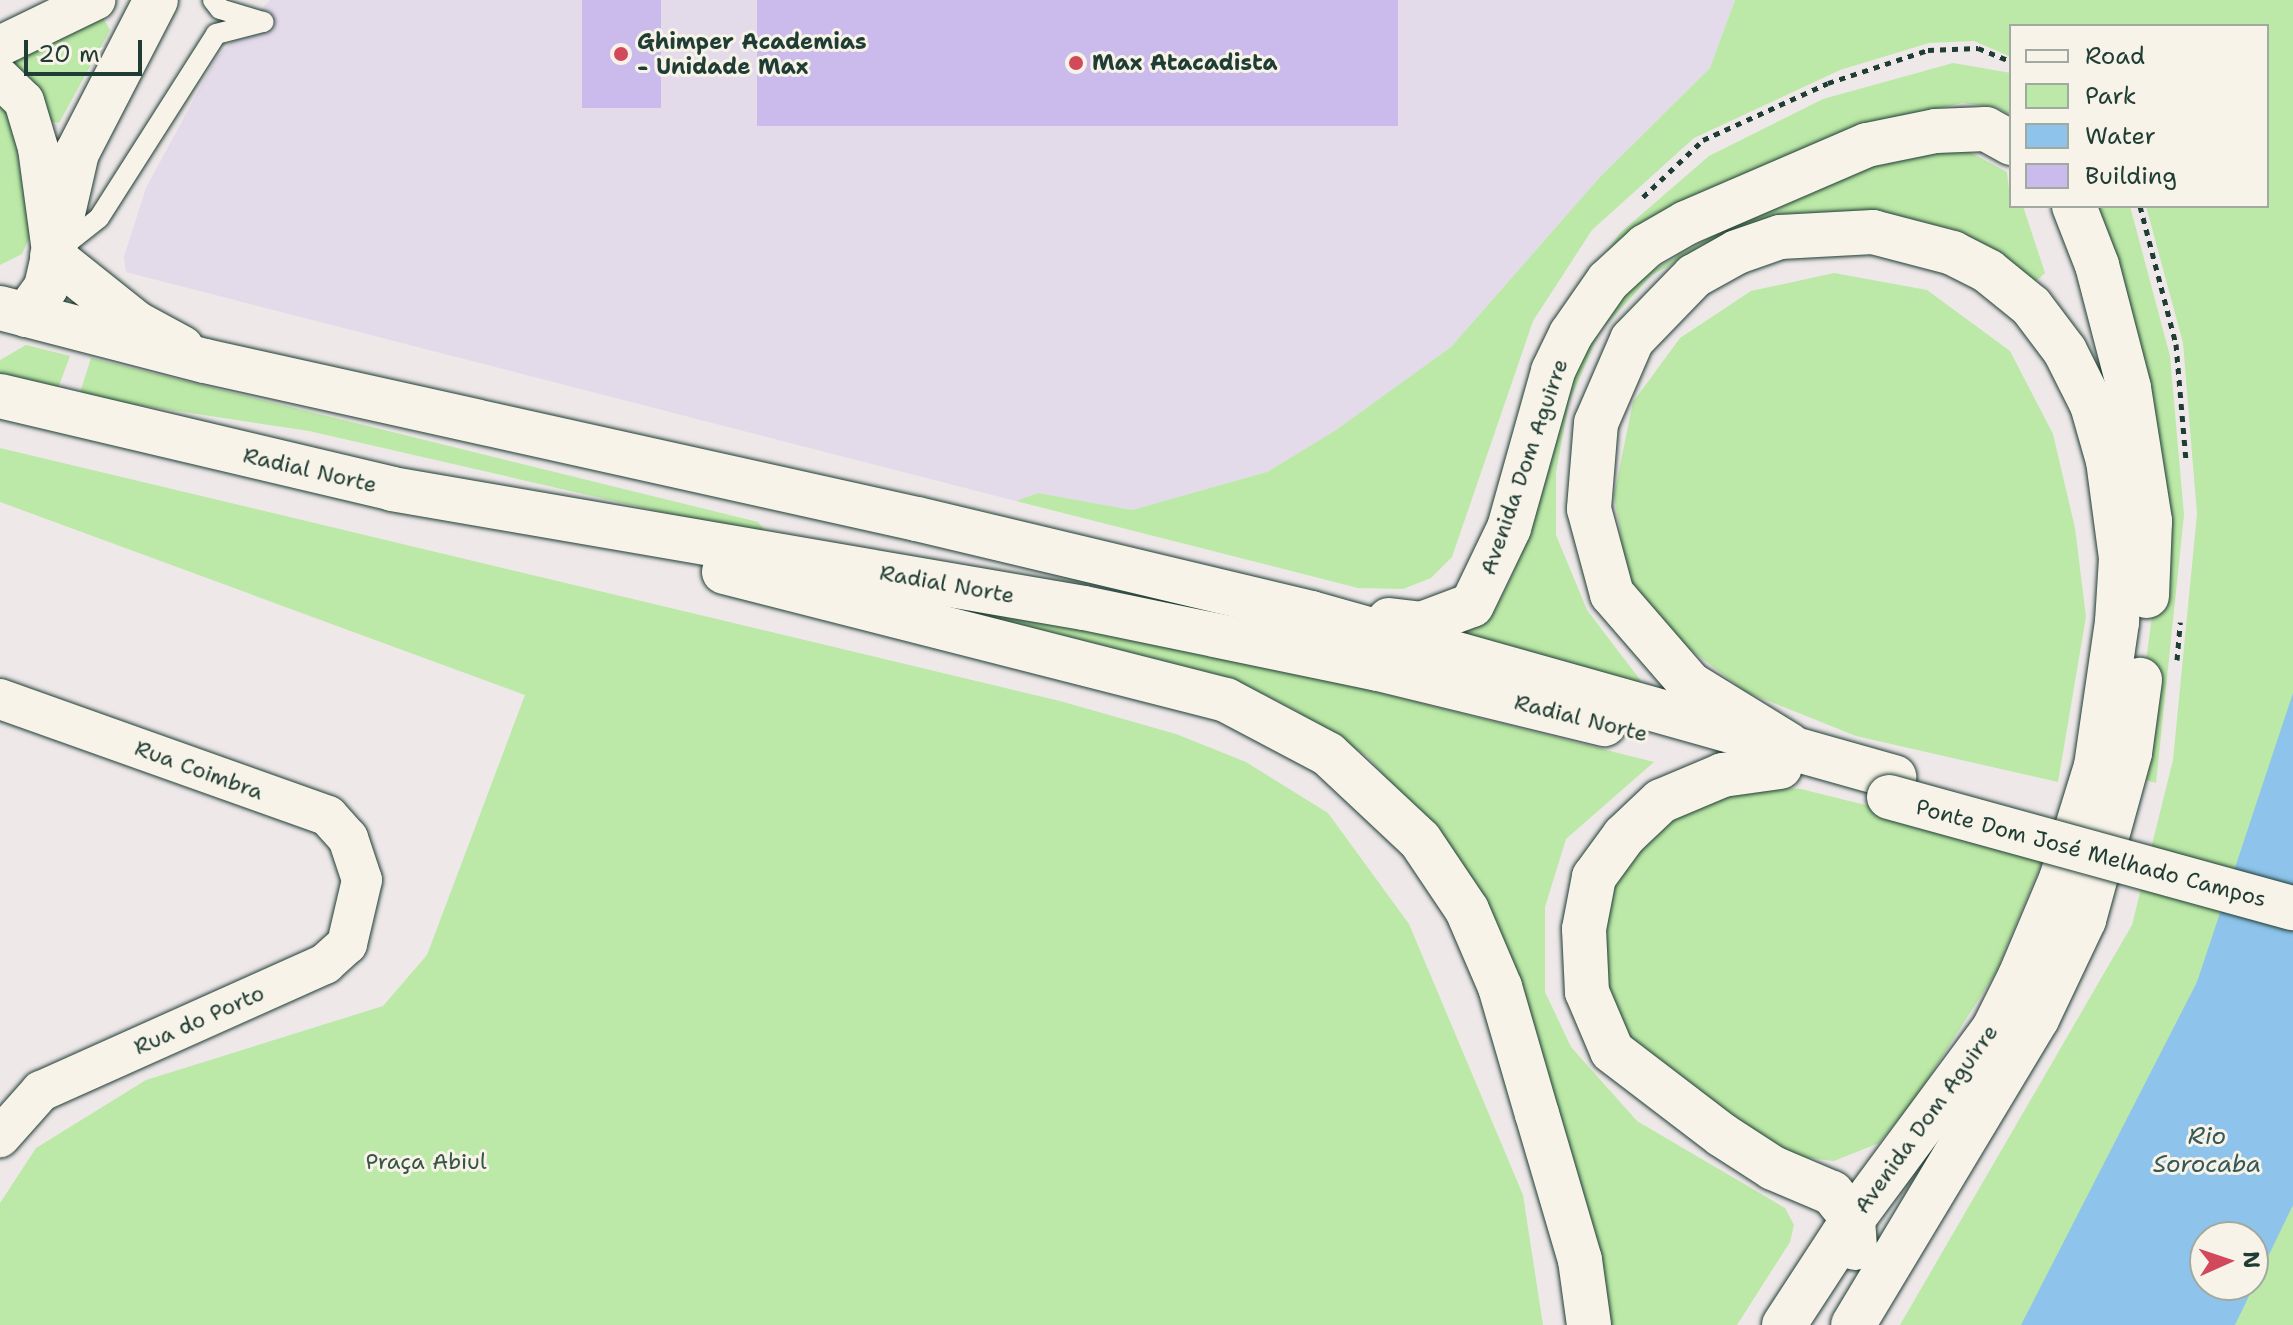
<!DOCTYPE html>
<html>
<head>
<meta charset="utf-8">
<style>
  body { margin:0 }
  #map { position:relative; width:2293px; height:1325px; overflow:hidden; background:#eee8e9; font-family:"Shantell Sans",sans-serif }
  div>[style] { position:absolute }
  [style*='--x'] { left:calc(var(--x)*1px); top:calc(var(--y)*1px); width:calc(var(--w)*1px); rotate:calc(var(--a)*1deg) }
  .built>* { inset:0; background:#e3daea }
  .green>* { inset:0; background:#bce9a7 }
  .water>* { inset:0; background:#8ec4ec }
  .building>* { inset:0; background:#cabbec; transform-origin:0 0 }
  .path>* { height:5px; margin-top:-2.5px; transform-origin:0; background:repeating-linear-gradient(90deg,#1f3d34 0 6px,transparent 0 12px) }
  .roads { filter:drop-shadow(0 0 2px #1f3d34) drop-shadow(0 0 2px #1f3d34) }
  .service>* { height:20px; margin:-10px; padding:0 10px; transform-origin:10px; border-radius:10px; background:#f7f3e8 }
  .minor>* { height:40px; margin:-20px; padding:0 20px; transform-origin:20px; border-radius:20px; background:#f7f3e8 }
  .tertiary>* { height:44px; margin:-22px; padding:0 22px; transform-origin:22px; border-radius:22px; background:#f7f3e8 }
  .secondary>* { height:44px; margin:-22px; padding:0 22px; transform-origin:22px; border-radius:22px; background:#f7f3e8 }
  .bridges { filter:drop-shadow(0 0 2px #1f3d34) drop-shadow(0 0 2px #1f3d34) }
  .secondary-bridge>* { height:44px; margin:-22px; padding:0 22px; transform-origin:22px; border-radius:22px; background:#f7f3e8 }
  .dots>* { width:22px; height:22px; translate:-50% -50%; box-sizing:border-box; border:4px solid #f7f3e8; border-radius:50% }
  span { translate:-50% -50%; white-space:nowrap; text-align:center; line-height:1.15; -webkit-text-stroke:6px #f7f3e8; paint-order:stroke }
  .poi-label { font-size:22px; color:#1f3d34; font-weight:700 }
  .left { translate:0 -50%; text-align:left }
  .street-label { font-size:22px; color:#1f3d34 }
  .park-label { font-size:22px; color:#375745 }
  .water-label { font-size:24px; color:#355859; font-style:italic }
  .legend { position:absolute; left:2009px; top:24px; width:260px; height:184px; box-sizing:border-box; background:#f7f3e8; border:2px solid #a1aaa0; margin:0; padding:10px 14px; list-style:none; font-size:24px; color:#1f3d34 }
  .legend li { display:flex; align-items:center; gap:16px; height:40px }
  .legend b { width:40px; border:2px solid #a1aaa0 }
  .north { position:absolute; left:2189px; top:1221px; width:80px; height:80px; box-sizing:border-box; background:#f7f3e8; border:2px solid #a1aaa0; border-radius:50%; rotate:87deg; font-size:22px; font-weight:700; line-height:32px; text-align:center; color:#1f3d34 }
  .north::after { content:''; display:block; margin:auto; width:28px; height:36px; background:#d1495b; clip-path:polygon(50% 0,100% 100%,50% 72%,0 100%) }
  .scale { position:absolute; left:24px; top:40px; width:118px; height:36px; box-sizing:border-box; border:4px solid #1f3d34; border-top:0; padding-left:10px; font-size:24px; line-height:28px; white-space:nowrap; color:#1f3d34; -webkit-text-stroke:6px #f7f3e8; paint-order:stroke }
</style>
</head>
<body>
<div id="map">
  <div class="built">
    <div style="clip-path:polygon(270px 0,1735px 0,1710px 68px,1600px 177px,1451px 347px,1336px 430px,1267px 472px,1132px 510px,1038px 493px,1016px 501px,126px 272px,124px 257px,146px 188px,215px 60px)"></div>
  </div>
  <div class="green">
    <div style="clip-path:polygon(evenodd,1735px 0,2293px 0,2293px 1325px,1900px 1325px,2132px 925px,2173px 760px,2197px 514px,2183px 343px,2146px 206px,2267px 206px,2267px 26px,2011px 26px,2011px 57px,1974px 41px,1929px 43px,1840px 70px,1694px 138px,1592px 230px,1533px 321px,1452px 557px,1431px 578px,1403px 589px,1358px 588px,1016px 501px,1038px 493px,1132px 510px,1267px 472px,1336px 430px,1451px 347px,1600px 177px,1710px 68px,1735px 0,2205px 1237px,2253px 1237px,2253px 1285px,2205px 1285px,2205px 1237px)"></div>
    <div style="clip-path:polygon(103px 18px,110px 30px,59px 123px,48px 121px,6px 57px)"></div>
    <div style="clip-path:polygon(1953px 63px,2011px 73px,2011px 115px,1995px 107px,1962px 103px,1891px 119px,1570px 301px,1620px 233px,1709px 156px,1823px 99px)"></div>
    <div style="clip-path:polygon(0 96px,12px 115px,30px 236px,22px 254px,0 265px)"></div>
    <div style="clip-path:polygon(1964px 149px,2007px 172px,2011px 206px,2023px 206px,2045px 273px,2035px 282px,1959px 231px,1882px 212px,1795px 214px,1723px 236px,1652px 275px,1600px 331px,1569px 402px,1556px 472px,1556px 535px,1587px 610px,1641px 681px,1642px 690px,1463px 635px,1493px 614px,1515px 569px,1571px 377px,1606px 313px,1646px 274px,1755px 212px,1909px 152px)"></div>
    <div style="clip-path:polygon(2097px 206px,2130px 206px,2170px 356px,2184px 515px,2156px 783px,2131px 776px,2153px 608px,2127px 327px)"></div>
    <div style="clip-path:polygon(1834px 273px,1927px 290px,2010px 351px,2053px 434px,2075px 528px,2086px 617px,2058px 782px,1856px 736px,1746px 692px,1683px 644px,1628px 578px,1614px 495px,1633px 402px,1680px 338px,1751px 291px)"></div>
    <div style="clip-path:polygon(26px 345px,70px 356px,57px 391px,0 378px,0 360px)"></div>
    <div style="clip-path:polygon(91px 358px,758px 522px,764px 529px,758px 534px,309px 431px,79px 396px)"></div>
    <div style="clip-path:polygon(0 448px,1060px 701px,1176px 734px,1246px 762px,1328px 813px,1409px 924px,1523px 1195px,1543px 1325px,0 1325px,0 1203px,36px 1148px,146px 1080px,383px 1006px,427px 955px,525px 695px,0 502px)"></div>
    <div style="clip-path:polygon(991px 605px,1325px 679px,1654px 762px,1566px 839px,1545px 907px,1545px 992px,1571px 1047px,1637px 1121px,1785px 1208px,1794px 1225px,1790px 1242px,1737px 1325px,1608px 1325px,1444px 843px,1367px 756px,1295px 710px,1231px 678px,989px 617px)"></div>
    <div style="clip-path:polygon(1763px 786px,1801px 789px,2047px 850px,1996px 972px,1917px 1096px,1879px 1143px,1834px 1161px,1782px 1155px,1644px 1057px,1617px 1017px,1599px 956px,1605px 907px,1627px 855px,1672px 815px,1725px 791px)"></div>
  </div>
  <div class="water">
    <div style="clip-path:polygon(evenodd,2293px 693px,2293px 1205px,2235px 1325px,2021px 1325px,2197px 982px,2293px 693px,2205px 1237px,2253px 1237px,2253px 1285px,2205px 1285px,2205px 1237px)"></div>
  </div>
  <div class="building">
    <div style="left:582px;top:0;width:79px;height:108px"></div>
    <div style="left:757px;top:0;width:641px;height:126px"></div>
  </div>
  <div class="path">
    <div style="--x:1643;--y:197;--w:83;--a:-43.5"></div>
    <div style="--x:1703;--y:140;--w:137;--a:-24.5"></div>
    <div style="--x:1828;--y:83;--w:105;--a:-18.3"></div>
    <div style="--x:1928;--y:50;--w:50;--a:-2.3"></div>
    <div style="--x:1978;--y:48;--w:35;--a:22"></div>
    <div style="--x:2140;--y:206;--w:143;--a:75.4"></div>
    <div style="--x:2176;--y:344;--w:117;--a:85.1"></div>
    <div style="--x:2177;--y:660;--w:38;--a:-85"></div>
  </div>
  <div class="roads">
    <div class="service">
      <div style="--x:213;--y:0;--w:11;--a:52"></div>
      <div style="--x:220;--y:9;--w:45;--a:16.8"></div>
      <div style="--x:61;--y:248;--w:48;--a:-38.3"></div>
      <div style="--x:99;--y:218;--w:218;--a:-57.5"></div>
      <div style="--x:216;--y:34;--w:49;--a:-14.3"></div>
    </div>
    <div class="minor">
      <div style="--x:0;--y:46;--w:106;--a:-25.8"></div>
      <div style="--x:0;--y:78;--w:33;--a:44"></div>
      <div style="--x:24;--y:101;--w:49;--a:73.4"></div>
      <div style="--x:38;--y:148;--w:105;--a:82.3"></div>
      <div style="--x:0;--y:699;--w:348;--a:19.6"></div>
      <div style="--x:328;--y:816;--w:30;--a:48"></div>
      <div style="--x:348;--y:838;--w:44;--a:71.6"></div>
      <div style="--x:362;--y:880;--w:66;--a:103.2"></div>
      <div style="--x:347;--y:944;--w:30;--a:138"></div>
      <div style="--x:325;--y:964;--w:311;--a:155.9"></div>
      <div style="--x:41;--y:1091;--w:62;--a:131.7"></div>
    </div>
    <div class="tertiary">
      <div style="--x:52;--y:256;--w:107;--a:38.6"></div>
      <div style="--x:136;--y:323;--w:52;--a:28.5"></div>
      <div style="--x:26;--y:315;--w:34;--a:-54"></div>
      <div style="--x:46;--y:287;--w:138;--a:-77"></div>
      <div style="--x:77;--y:153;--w:172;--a:-62.7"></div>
    </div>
    <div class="secondary">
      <div style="--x:2074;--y:206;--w:63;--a:68.7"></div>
      <div style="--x:2097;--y:265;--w:127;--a:75.4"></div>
      <div style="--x:2129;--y:388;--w:135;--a:81"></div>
      <div style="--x:2150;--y:521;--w:75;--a:92.3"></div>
      <div style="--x:0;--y:308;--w:212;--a:14.5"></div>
      <div style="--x:205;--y:361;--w:729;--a:12.51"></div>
      <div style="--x:917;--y:519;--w:405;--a:13.4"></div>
      <div style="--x:1311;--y:613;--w:606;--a:15.71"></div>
      <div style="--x:0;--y:396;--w:403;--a:13.3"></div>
      <div style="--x:392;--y:489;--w:702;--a:9.76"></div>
      <div style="--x:1084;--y:608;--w:300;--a:11.7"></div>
      <div style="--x:1378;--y:669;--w:233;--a:13.7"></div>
      <div style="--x:724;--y:572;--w:518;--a:14.3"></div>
      <div style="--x:1226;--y:700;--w:115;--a:27.9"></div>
      <div style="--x:1328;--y:754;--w:126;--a:43.1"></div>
      <div style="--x:1420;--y:840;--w:84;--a:56.1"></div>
      <div style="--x:1467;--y:910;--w:84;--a:66.8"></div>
      <div style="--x:1500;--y:987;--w:132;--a:73.8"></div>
      <div style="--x:1537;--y:1114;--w:152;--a:73.6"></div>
      <div style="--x:1580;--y:1260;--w:66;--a:82.1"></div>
      <div style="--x:1389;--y:620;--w:32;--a:7"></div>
      <div style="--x:1421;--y:624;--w:54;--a:-20.4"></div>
      <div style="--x:1472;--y:605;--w:85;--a:-64.3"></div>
      <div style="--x:1509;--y:528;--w:163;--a:-74.3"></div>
      <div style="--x:1553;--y:371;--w:41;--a:-64.1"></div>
      <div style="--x:1571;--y:334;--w:65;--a:-55.1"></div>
      <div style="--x:1608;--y:281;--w:52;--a:-42.6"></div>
      <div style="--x:1646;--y:246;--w:46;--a:-29.9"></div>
      <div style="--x:1686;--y:223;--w:197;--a:-23.3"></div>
      <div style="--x:1867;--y:145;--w:70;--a:-11.5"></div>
      <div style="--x:1936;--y:131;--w:50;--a:-2.3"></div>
      <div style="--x:1986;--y:129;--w:29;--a:29"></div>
      <div style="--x:1780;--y:767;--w:58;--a:172"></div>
      <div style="--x:1723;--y:775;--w:67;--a:157.2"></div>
      <div style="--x:1661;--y:801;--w:51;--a:136.6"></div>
      <div style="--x:1624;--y:836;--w:51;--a:126.2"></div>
      <div style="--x:1594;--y:877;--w:53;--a:100.9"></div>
      <div style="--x:1584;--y:929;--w:63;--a:87.3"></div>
      <div style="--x:1587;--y:992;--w:64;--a:67"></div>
      <div style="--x:1612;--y:1051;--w:138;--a:37.4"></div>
      <div style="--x:1722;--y:1135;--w:61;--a:32.9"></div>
      <div style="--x:1773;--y:1168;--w:64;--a:23"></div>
      <div style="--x:1832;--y:1193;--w:33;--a:51"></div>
      <div style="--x:1853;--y:1219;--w:29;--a:86"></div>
      <div style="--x:1784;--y:1325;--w:126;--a:-56.9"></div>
      <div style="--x:1853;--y:1219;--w:235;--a:-53.5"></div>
      <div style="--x:1993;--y:1030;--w:60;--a:-63.4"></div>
      <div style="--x:2020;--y:976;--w:105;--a:-67.1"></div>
      <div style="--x:2061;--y:879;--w:118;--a:-72.8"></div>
      <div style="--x:2096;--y:766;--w:146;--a:-81.7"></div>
      <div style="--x:2117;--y:622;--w:64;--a:-86.4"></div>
      <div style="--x:2121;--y:558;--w:98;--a:-97.6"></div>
      <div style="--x:2108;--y:461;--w:58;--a:-105.9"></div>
      <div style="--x:2092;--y:405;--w:60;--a:-116.6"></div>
      <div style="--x:2065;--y:351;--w:56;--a:-127.1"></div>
      <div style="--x:2031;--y:306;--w:55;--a:-140.9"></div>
      <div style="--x:1988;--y:271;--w:39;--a:-153"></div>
      <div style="--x:1953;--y:253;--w:83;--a:-165.3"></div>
      <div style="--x:1873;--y:232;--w:93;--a:176.9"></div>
      <div style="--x:1780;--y:237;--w:46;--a:160.8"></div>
      <div style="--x:1737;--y:252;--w:49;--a:150.8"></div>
      <div style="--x:1694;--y:276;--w:89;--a:134.1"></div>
      <div style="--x:1632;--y:340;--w:90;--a:113.4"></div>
      <div style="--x:1596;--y:423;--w:86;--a:94.7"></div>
      <div style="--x:1589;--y:509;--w:88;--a:74.9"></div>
      <div style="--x:1612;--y:594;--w:119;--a:49.1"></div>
      <div style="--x:1690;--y:684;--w:116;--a:31.6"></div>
      <div style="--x:1853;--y:1325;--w:357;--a:-59"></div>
      <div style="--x:2037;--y:1019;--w:110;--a:-64.6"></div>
      <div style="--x:2084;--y:920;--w:173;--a:-74.6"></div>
      <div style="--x:2130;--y:753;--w:74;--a:-82.2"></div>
    </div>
  </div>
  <div class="bridges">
    <div class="secondary-bridge">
      <div style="--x:1889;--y:797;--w:419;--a:15.4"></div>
    </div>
  </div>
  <div class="dots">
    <div style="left:621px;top:54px;background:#d1495b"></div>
    <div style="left:1076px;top:63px;background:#d1495b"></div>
  </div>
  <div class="poi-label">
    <span class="left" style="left:637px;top:54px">Ghimper Academias<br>- Unidade Max</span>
    <span class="left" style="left:1092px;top:63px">Max Atacadista</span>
  </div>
  <div class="street-label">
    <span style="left:1524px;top:467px;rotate:-71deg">Avenida Dom Aguirre</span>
    <span style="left:310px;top:470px;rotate:13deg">Radial Norte</span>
    <span style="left:947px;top:584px;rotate:10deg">Radial Norte</span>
    <span style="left:1581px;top:718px;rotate:14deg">Radial Norte</span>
    <span style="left:199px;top:770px;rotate:20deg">Rua Coimbra</span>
    <span style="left:2091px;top:853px;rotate:15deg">Ponte Dom José Melhado Campos</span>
    <span style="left:199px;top:1020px;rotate:-24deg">Rua do Porto</span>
    <span style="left:1926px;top:1119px;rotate:-54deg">Avenida Dom Aguirre</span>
  </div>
  <div class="park-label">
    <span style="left:426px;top:1162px">Praça Abiul</span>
  </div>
  <div class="water-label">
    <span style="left:2207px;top:1151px">Rio<br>Sorocaba</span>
  </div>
  <ul class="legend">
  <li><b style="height:10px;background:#f7f3e8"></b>Road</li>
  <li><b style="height:22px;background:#bce9a7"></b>Park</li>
  <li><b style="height:22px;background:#8ec4ec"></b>Water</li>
  <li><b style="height:22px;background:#cabbec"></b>Building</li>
  </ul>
  <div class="north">N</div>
  <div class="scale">20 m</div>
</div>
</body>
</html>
